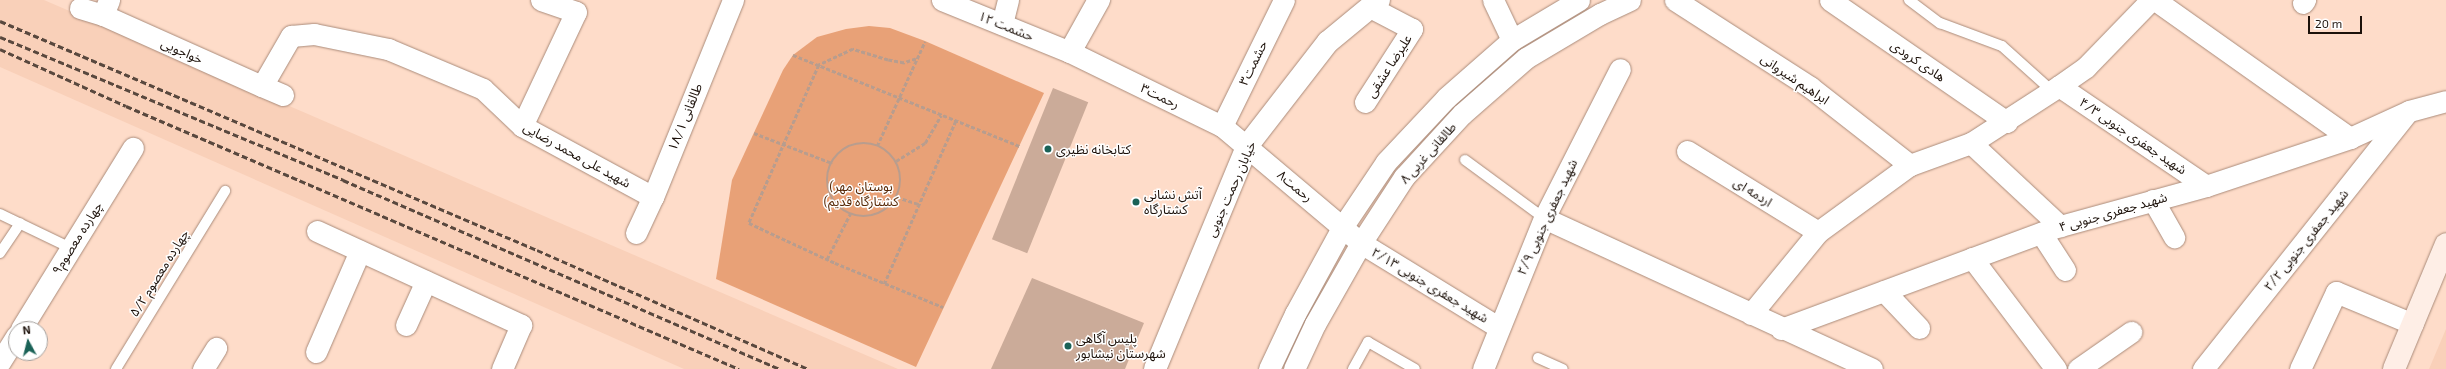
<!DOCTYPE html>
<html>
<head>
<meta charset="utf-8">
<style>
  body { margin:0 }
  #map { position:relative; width:2446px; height:369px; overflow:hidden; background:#fedcc9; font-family:"Exo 2","Noto Sans Arabic",sans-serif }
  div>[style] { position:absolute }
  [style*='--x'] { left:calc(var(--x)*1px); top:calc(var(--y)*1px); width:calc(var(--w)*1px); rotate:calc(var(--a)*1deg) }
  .built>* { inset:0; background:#f9d0b9 }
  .green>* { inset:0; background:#e8a177 }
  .building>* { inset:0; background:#cbab99; transform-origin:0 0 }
  .path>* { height:2.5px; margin-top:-1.25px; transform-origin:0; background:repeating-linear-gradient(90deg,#b89d8e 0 4px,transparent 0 6px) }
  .path>.ring { margin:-1.25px; padding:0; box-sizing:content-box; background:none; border:2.5px solid #b89d8e; border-radius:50% }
  .roads { filter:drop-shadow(0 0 1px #aa8b7a) drop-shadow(0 0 1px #aa8b7a) }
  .service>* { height:10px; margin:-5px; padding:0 5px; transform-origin:5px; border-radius:5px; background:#fff }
  .minor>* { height:21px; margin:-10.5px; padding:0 10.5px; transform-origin:10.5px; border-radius:10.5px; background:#fff }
  .tertiary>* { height:22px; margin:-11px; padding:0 11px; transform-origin:11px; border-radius:11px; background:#fff }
  .secondary>* { height:22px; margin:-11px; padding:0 11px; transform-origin:11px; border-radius:11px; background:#feeee6 }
  .rail>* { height:3px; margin-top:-1.5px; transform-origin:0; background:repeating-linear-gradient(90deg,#59483e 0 6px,transparent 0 9px) }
  .dots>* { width:11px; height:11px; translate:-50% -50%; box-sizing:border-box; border:2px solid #fff; border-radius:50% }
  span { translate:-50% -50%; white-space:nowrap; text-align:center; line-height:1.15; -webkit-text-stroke:3px #fff; paint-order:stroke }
  .street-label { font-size:13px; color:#1c110a }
  .poi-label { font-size:13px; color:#1c110a }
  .left { translate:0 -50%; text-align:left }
  .park-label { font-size:13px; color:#562705 }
  .north { position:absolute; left:8px; top:321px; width:40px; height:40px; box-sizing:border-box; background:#fff; border:1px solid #a4a09d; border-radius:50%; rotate:353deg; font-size:11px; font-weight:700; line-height:16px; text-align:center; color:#1c110a }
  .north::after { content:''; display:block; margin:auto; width:14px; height:18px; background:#1a6257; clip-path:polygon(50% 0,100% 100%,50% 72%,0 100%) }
  .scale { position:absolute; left:2308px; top:16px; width:54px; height:18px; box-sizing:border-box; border:2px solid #1c110a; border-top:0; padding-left:5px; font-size:12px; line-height:14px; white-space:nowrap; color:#1c110a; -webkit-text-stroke:3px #fff; paint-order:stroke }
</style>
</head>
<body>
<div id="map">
  <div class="built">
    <div style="clip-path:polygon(0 0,44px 0,898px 369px,684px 369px,0 67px)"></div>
    <div style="clip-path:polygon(2446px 329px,2446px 369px,2429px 369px)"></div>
  </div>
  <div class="green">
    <div style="clip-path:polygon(869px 26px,890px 28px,925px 41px,1044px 93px,916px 367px,716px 279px,732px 180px,783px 70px,793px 55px,817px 37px,846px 29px)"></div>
  </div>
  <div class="building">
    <div style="left:1053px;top:88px;width:38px;height:163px;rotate:22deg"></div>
    <div style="clip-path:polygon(1032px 278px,1144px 323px,1125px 369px,991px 369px)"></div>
  </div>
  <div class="path">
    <div style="--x:793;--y:55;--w:244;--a:21.9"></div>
    <div style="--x:916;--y:59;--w:13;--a:162"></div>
    <div style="--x:904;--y:63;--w:16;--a:-169"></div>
    <div style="--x:888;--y:60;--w:37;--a:-163"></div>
    <div style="--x:853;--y:49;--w:38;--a:155"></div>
    <div style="--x:819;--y:65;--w:173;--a:113.9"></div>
    <div style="--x:749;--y:223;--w:95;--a:24.9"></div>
    <div style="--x:835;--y:263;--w:117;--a:22.2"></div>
    <div style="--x:754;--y:133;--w:84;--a:21"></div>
    <div class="ring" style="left:827px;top:143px;width:71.5px;height:71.5px"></div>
    <div style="--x:877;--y:146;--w:115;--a:-65.4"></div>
    <div style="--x:896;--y:161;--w:34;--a:-32"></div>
    <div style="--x:925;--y:143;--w:32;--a:-60"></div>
    <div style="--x:897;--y:197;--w:23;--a:18"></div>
    <div style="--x:827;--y:259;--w:51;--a:-62.9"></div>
    <div style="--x:884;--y:284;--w:179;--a:-66.3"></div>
  </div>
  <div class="roads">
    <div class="service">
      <div style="--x:1909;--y:0;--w:39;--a:37"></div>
      <div style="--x:1940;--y:23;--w:66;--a:20.4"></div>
      <div style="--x:2002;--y:46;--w:67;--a:42"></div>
      <div style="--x:1465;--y:160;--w:98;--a:36.3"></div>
      <div style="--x:0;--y:214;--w:79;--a:25.6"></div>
      <div style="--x:0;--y:253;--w:36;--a:-56"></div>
      <div style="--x:1538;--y:358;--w:27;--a:24"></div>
      <div style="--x:116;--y:369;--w:209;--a:-58.5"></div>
      <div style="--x:1353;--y:369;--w:31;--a:-61"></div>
      <div style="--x:1368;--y:342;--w:54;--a:29.9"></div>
    </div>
    <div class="minor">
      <div style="--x:942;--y:0;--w:138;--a:22.1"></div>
      <div style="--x:1070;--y:52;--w:169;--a:26"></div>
      <div style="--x:1222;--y:126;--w:182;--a:40.1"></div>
      <div style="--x:1361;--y:243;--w:161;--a:31.5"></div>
      <div style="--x:1493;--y:0;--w:44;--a:64.6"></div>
      <div style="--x:1675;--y:0;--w:161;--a:32.8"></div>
      <div style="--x:1810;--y:87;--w:127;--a:38"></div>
      <div style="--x:1830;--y:0;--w:215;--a:34.6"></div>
      <div style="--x:2155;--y:0;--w:239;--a:35.3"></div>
      <div style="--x:2303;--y:3;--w:4;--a:-56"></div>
      <div style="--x:80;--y:8;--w:24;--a:17"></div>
      <div style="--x:103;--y:15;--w:16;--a:-68"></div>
      <div style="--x:103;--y:15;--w:174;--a:24.1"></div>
      <div style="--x:1002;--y:24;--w:25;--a:-76"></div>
      <div style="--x:2059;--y:86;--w:178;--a:34.2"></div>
      <div style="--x:283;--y:95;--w:23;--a:-157"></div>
      <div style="--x:262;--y:86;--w:58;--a:-59.9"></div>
      <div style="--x:291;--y:36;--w:23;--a:-5"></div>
      <div style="--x:314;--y:34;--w:76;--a:11.5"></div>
      <div style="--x:388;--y:49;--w:103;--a:22.8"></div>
      <div style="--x:483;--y:89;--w:54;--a:43.5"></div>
      <div style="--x:522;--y:126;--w:149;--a:28.5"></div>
      <div style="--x:1365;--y:102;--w:87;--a:-57.2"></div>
      <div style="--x:1412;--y:29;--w:47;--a:-152.4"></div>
      <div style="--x:522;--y:126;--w:126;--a:-64.7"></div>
      <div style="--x:576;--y:12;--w:37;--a:-161"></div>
      <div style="--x:1222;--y:126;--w:140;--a:-63.8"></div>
      <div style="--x:1971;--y:143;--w:122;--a:43"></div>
      <div style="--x:1687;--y:151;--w:154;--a:31.7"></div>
      <div style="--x:2153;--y:200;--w:43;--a:60.4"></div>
      <div style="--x:1544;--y:218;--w:361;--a:24.7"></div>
      <div style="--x:317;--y:231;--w:225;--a:24.7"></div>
      <div style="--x:521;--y:325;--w:48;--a:113.4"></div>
      <div style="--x:636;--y:233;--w:40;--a:-65"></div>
      <div style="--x:653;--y:197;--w:213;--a:-67.9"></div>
      <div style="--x:2041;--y:233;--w:44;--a:57"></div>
      <div style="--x:1972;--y:258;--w:139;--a:52.9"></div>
      <div style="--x:1884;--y:291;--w:51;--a:46.6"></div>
      <div style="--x:1751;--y:314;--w:106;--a:-50.7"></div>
      <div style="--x:1818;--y:232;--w:114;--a:-36.1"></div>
      <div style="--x:1910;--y:165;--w:65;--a:-19.8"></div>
      <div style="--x:1971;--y:143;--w:105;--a:-32.9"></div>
      <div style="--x:2059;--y:86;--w:33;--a:-35"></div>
      <div style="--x:2086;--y:67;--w:93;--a:-45.9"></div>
      <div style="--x:406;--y:325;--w:48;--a:-65.6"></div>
      <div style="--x:21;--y:329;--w:213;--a:-58.3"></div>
      <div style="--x:1781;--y:329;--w:297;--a:-20.3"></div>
      <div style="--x:2060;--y:226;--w:151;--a:-15.3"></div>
      <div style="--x:2206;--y:186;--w:152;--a:-18.4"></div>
      <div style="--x:2350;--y:138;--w:65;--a:-24.6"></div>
      <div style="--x:2409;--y:111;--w:38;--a:-15"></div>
      <div style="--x:316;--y:352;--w:110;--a:-66.5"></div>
      <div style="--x:0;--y:362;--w:31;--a:-58"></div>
      <div style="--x:203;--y:369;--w:25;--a:-58"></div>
      <div style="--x:1269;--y:369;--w:61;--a:-64.7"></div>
      <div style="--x:1295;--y:314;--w:100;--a:-61.4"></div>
      <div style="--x:1343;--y:226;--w:77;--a:-56.1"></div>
      <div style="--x:1386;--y:162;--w:88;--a:-46.8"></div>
      <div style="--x:1446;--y:98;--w:88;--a:-41.3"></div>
      <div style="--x:1512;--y:40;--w:78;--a:-30.8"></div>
      <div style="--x:1294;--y:369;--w:50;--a:-65"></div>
      <div style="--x:1315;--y:324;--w:93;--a:-60.4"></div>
      <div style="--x:1361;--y:243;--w:79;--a:-56.9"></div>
      <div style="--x:1404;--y:177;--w:86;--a:-47.4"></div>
      <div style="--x:1462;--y:114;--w:85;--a:-41.2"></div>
      <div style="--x:1526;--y:58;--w:86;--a:-30.7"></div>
      <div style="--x:1600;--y:14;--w:33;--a:-25"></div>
      <div style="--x:1483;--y:369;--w:163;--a:-68"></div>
      <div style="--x:1544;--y:218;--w:167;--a:-63"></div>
      <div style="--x:2078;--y:369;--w:65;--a:-34.9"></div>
      <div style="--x:2203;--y:369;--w:326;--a:-51.5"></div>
      <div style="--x:2300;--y:369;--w:85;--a:-64.9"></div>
      <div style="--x:2336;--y:292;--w:83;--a:22.6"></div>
    </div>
    <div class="tertiary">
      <div style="--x:1070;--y:52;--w:60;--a:-60.9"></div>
      <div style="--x:1155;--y:369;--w:243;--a:-67.5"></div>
      <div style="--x:1248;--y:145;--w:130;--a:-52.2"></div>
      <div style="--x:1328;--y:42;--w:66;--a:-39.5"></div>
    </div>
    <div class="secondary">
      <div style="--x:2394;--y:369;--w:135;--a:-67.4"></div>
    </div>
  </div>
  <div class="rail">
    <div style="--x:0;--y:21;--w:584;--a:23.1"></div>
    <div style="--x:537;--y:250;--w:296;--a:23.7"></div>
    <div style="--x:0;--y:37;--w:372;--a:22.6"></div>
    <div style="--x:343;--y:180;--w:475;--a:23.4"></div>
    <div style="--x:0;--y:49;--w:138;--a:24.3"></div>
    <div style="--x:126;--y:106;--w:667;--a:23.22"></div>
  </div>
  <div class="dots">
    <div style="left:1048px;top:149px;background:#1a6257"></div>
    <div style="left:1136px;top:202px;background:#1a6257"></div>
    <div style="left:1068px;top:346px;background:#1a6257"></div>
  </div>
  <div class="street-label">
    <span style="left:1006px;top:26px;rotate:22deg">حشمت ۱۲</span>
    <span style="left:182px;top:51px;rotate:24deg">خواجویی</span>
    <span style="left:1918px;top:61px;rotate:34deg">هادی کرودی</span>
    <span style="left:1253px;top:63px;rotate:-64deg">حشمت۳</span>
    <span style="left:1389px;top:66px;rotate:-57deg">علیرضا عشقی</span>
    <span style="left:1795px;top:79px;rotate:34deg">ابراهیم شیروانی</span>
    <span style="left:1160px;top:96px;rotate:26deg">رحمت۳</span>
    <span style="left:685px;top:117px;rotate:-68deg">طالقانی ۱۸/۱</span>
    <span style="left:2133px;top:136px;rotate:34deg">شهید جعفری جنوبی ۴/۳</span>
    <span style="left:1428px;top:153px;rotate:-48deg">طالقانی غربی ۸</span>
    <span style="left:577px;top:155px;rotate:29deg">شهید علی محمد رضایی</span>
    <span style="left:1295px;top:186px;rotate:40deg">رحمت۸</span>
    <span style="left:1231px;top:189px;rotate:-66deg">خیابان رحمت جنوبی</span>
    <span style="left:1753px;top:192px;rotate:32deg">اردمه ای</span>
    <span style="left:2113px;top:212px;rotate:-16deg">شهید جعفری جنوبی ۴</span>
    <span style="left:1547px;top:217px;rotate:-65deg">شهید جعفری جنوبی ۲/۹</span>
    <span style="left:77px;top:238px;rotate:-58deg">چهارده معصوم۹</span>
    <span style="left:2306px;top:240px;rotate:-51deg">شهید جعفری جنوبی ۲/۲</span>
    <span style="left:159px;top:273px;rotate:-58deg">چهارده معصوم ۵/۲</span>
    <span style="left:1430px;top:285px;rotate:31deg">شهید جعفری جنوبی ۲/۱۳</span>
  </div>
  <div class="poi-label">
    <span class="left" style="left:1056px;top:149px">کتابخانه نظیری</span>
    <span class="left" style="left:1144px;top:202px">آتش نشانی<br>کشتارگاه</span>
    <span class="left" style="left:1076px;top:346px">پلیس آگاهی<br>شهرستان نیشابور</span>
  </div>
  <div class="park-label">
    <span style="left:861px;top:194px">(بوستان مهر<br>(کشتارگاه قدیم</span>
  </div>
  <div class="north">N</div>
  <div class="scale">20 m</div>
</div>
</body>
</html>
